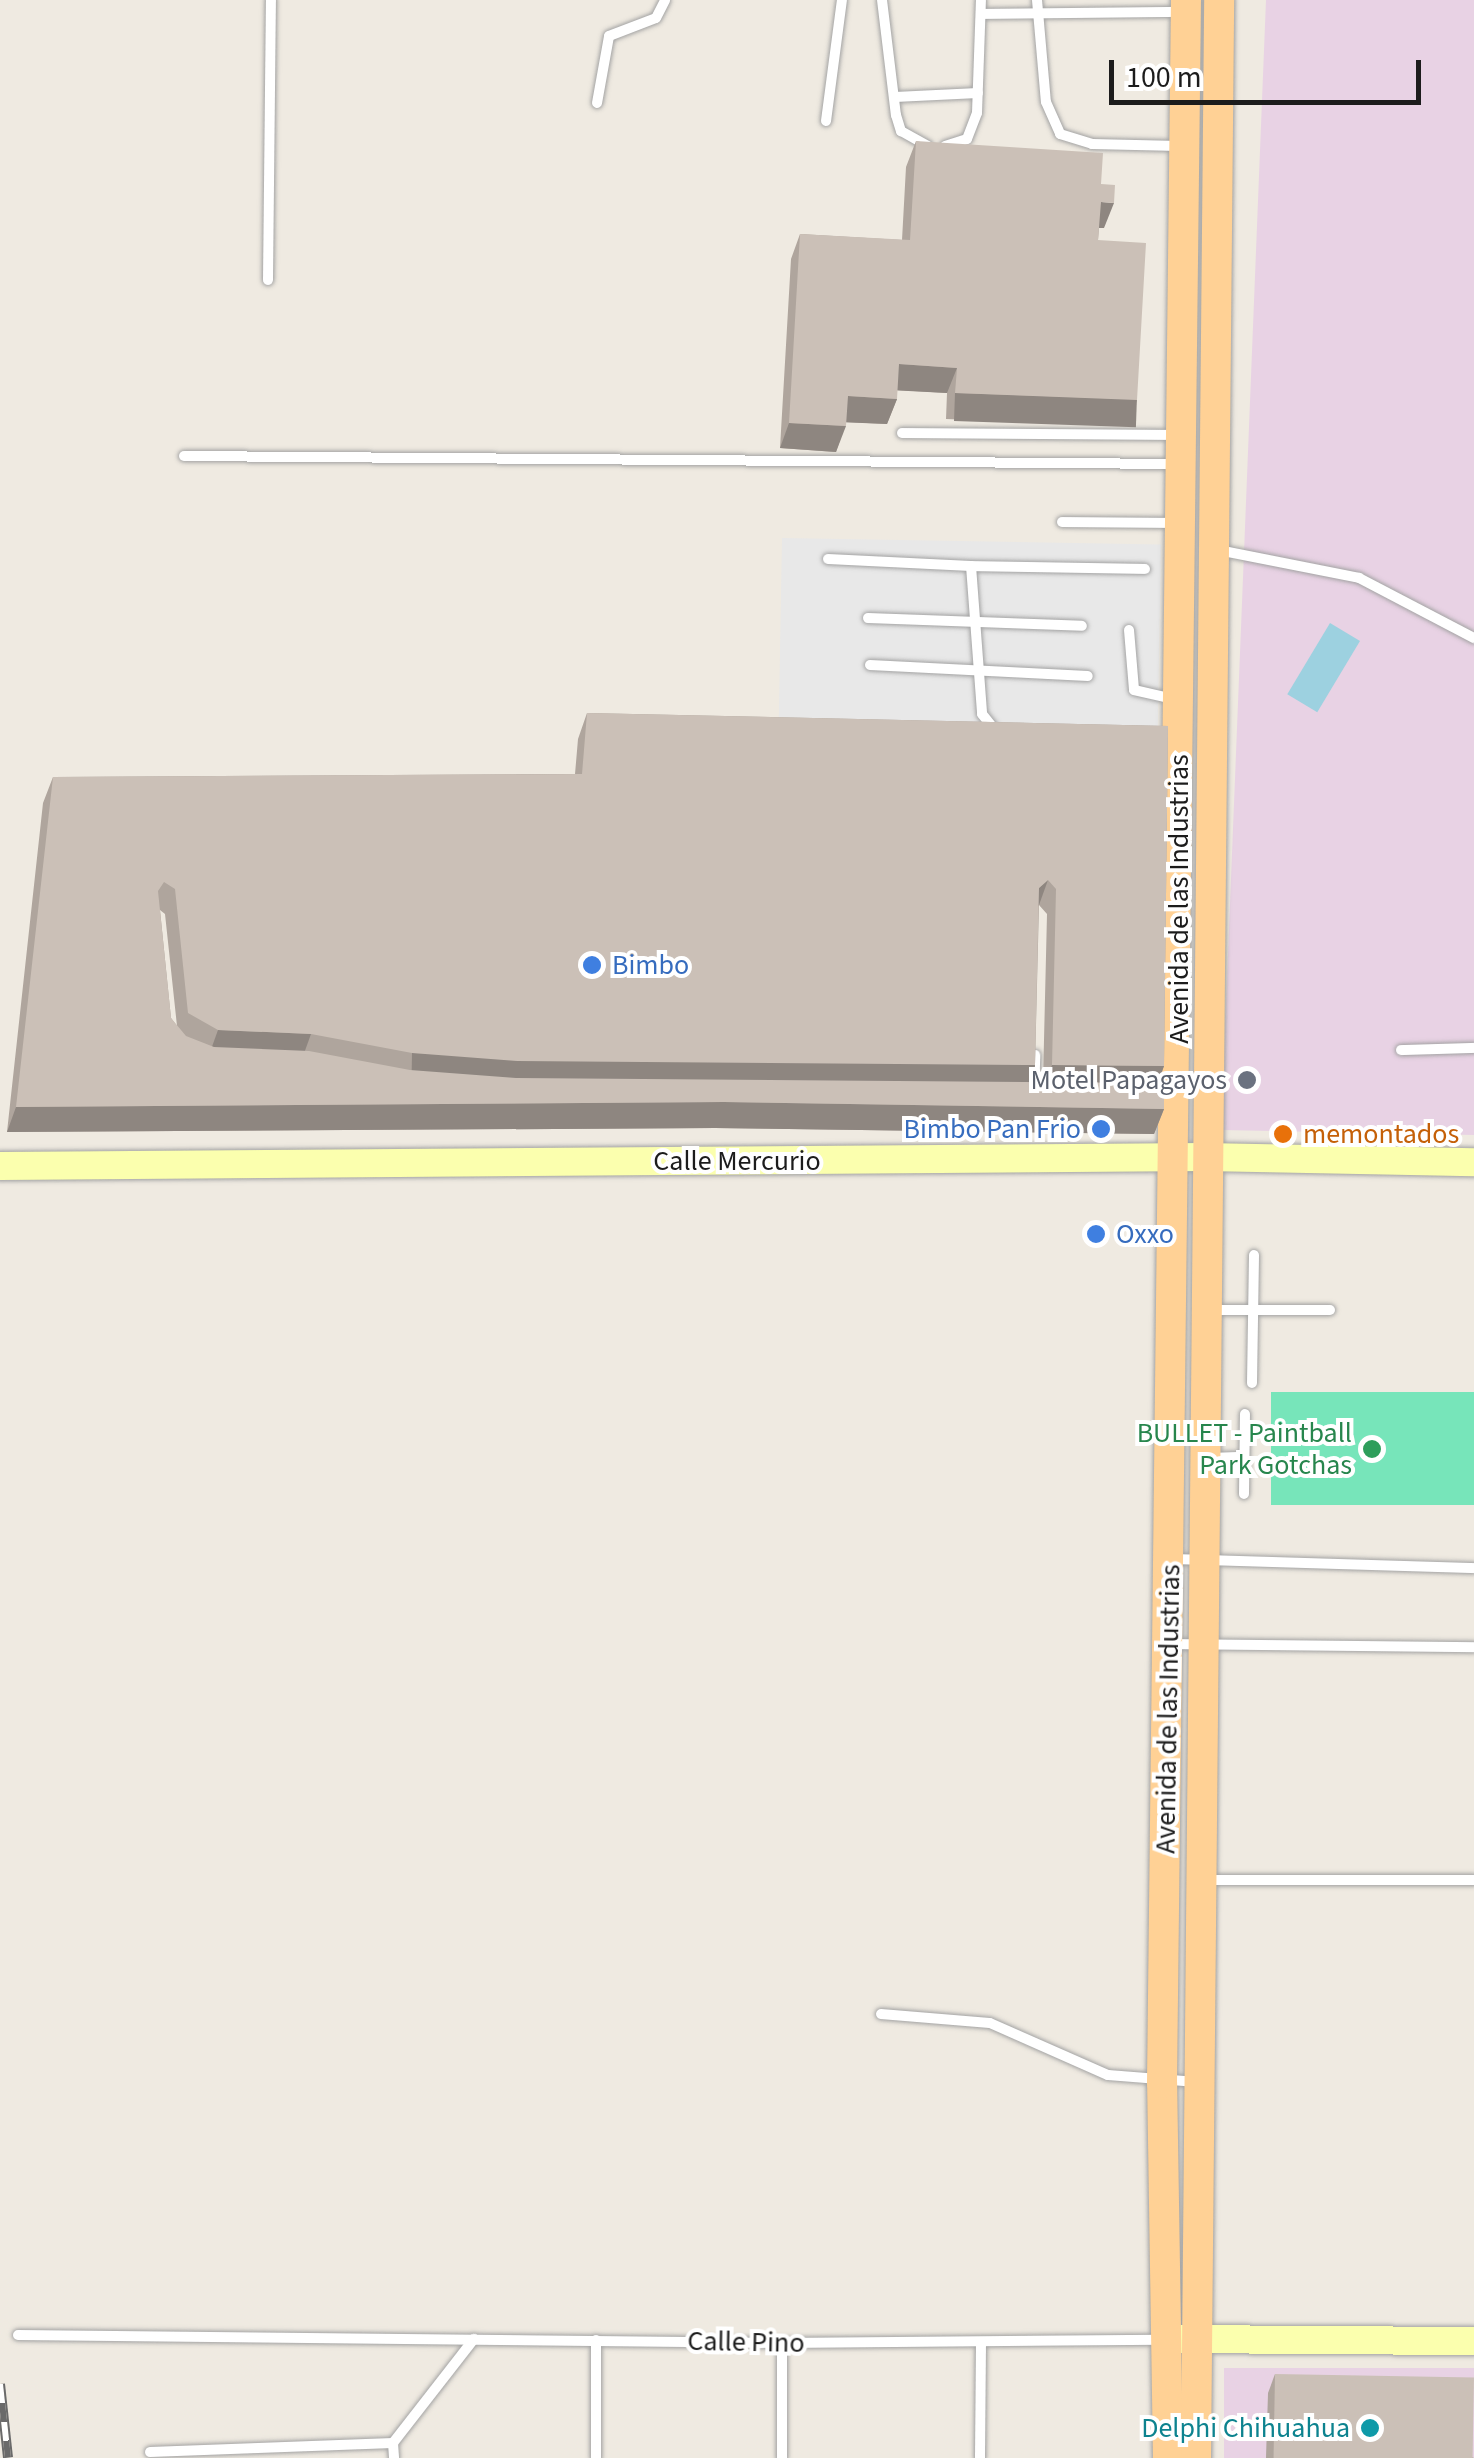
<!DOCTYPE html>
<html>
<head>
<meta charset="utf-8">
<style>
  body { margin:0 }
  #map { position:relative; width:1474px; height:2458px; overflow:hidden; background:#efeae1; font-family:"Source Sans 3",sans-serif }
  div>[style] { position:absolute }
  [style*='--x'] { left:calc(var(--x)*1px); top:calc(var(--y)*1px); width:calc(var(--w)*1px); rotate:calc(var(--a)*1deg) }
  .industrial>* { inset:0; background:#e8d2e4; transform-origin:0 0 }
  .pitch>* { inset:0; background:#77e5ba; transform-origin:0 0 }
  .parking>* { inset:0; background:#e8e8e8; transform-origin:0 0 }
  .water>* { inset:0; background:#9dd1e0; transform-origin:0 0 }
  .roads { filter:drop-shadow(0 0 2px #a3a3a3) drop-shadow(0 0 2px #a3a3a3) }
  .lane>* { height:10px; margin:-5px; padding:0 5px; transform-origin:5px; border-radius:5px; background:#fff }
  .secondary>* { height:28px; margin:-14px; padding:0 14px; transform-origin:14px; border-radius:14px; background:#fbffae }
  .primary>* { height:30px; margin:-15px; padding:0 15px; transform-origin:15px; border-radius:15px; background:#ffd195 }
  .rail>* { height:10px; margin-top:-5px; transform-origin:0; background:repeating-linear-gradient(90deg,#fff 0 19px,#6a6a6a 0 38px); box-sizing:border-box; border-block:2px solid #6a6a6a }
  .wall>* { inset:0; background:#afa59d }
  .shaded-wall>* { inset:0; background:#8e8680; transform-origin:0 0 }
  .building>* { inset:0; background:#cbc0b7; transform-origin:0 0 }
  .dots>* { width:28px; height:28px; translate:-50% -50%; box-sizing:border-box; border:5px solid #fff; border-radius:50% }
  span { translate:-50% -50%; white-space:nowrap; text-align:center; line-height:1.15; -webkit-text-stroke:8px #fff; paint-order:stroke }
  .street-label { font-size:28px; color:#1c1c1c }
  .shop-label { font-size:28px; color:#366cbe }
  .left { translate:0 -50%; text-align:left }
  .right { translate:-100% -50%; text-align:right }
  .worship-label { font-size:28px; color:#5b616d }
  .food-label { font-size:28px; color:#c56008 }
  .leisure-label { font-size:28px; color:#27864d }
  .culture-label { font-size:28px; color:#0d838f }
  .scale { position:absolute; left:1109px; top:60px; width:312px; height:45px; box-sizing:border-box; border:5px solid #1c1c1c; border-top:0; padding-left:12px; font-size:30px; line-height:35px; white-space:nowrap; color:#1c1c1c; -webkit-text-stroke:8px #fff; paint-order:stroke }
</style>
</head>
<body>
<div id="map">
  <div class="industrial">
    <div style="clip-path:polygon(1266px 0,1474px 0,1474px 1135px,1221px 1130px)"></div>
    <div style="left:1224px;top:2368px;width:250px;height:90px"></div>
  </div>
  <div class="pitch">
    <div style="left:1271px;top:1392px;width:203px;height:113px"></div>
  </div>
  <div class="parking">
    <div style="left:782px;top:538px;width:379px;height:201px;rotate:1deg"></div>
  </div>
  <div class="water">
    <div style="left:1330px;top:623px;width:35px;height:83px;rotate:31deg"></div>
  </div>
  <div class="roads">
    <div class="lane">
      <div style="--x:882;--y:0;--w:116;--a:83.1"></div>
      <div style="--x:896;--y:115;--w:17;--a:73"></div>
      <div style="--x:901;--y:131;--w:31;--a:29"></div>
      <div style="--x:1037;--y:0;--w:102;--a:85"></div>
      <div style="--x:1046;--y:102;--w:35;--a:66"></div>
      <div style="--x:1060;--y:134;--w:34;--a:17"></div>
      <div style="--x:1092;--y:144;--w:87;--a:1.3"></div>
      <div style="--x:981;--y:14;--w:204;--a:-0.6"></div>
      <div style="--x:895;--y:97;--w:83;--a:-2.8"></div>
      <div style="--x:597;--y:103;--w:68;--a:-79.8"></div>
      <div style="--x:609;--y:36;--w:50;--a:-21"></div>
      <div style="--x:656;--y:18;--w:20;--a:-63"></div>
      <div style="--x:826;--y:121;--w:122;--a:-82.5"></div>
      <div style="--x:945;--y:146;--w:23;--a:-18"></div>
      <div style="--x:967;--y:139;--w:28;--a:-69"></div>
      <div style="--x:977;--y:113;--w:113;--a:-88"></div>
      <div style="--x:268;--y:280;--w:280;--a:-89.4"></div>
      <div style="--x:902;--y:433;--w:274;--a:0.4"></div>
      <div style="--x:184;--y:456;--w:993;--a:0.46"></div>
      <div style="--x:1062;--y:522;--w:113;--a:0.5"></div>
      <div style="--x:1218;--y:550;--w:144;--a:11.2"></div>
      <div style="--x:1359;--y:578;--w:130;--a:27.6"></div>
      <div style="--x:828;--y:559;--w:143;--a:2.8"></div>
      <div style="--x:971;--y:566;--w:148;--a:85.7"></div>
      <div style="--x:982;--y:714;--w:21;--a:51"></div>
      <div style="--x:971;--y:566;--w:174;--a:1"></div>
      <div style="--x:868;--y:618;--w:214;--a:2.1"></div>
      <div style="--x:1129;--y:630;--w:60;--a:85.2"></div>
      <div style="--x:1134;--y:690;--w:41;--a:12.7"></div>
      <div style="--x:870;--y:665;--w:218;--a:2.9"></div>
      <div style="--x:1401;--y:1050;--w:73;--a:-1.6"></div>
      <div style="--x:1034;--y:1093;--w:38;--a:-88"></div>
      <div style="--x:1210;--y:1310;--w:120;--a:0"></div>
      <div style="--x:1252;--y:1383;--w:128;--a:-89.1"></div>
      <div style="--x:1210;--y:1458;--w:34;--a:-2"></div>
      <div style="--x:1244;--y:1494;--w:80;--a:-89.3"></div>
      <div style="--x:1170;--y:1559;--w:304;--a:1.7"></div>
      <div style="--x:1170;--y:1644;--w:304;--a:0.6"></div>
      <div style="--x:1205;--y:1880;--w:269;--a:0"></div>
      <div style="--x:881;--y:2014;--w:109;--a:4.7"></div>
      <div style="--x:990;--y:2023;--w:129;--a:23.8"></div>
      <div style="--x:1108;--y:2075;--w:89;--a:4.5"></div>
      <div style="--x:18;--y:2335;--w:764;--a:0.6"></div>
      <div style="--x:782;--y:2343;--w:380;--a:-0.5"></div>
      <div style="--x:596;--y:2340;--w:118;--a:90"></div>
      <div style="--x:393;--y:2443;--w:15;--a:86"></div>
      <div style="--x:150;--y:2452;--w:243;--a:-2.1"></div>
      <div style="--x:393;--y:2443;--w:132;--a:-52.1"></div>
      <div style="--x:782;--y:2458;--w:115;--a:-90"></div>
      <div style="--x:980;--y:2458;--w:114;--a:-89.5"></div>
    </div>
    <div class="secondary">
      <div style="--x:0;--y:1166;--w:1205;--a:-0.43"></div>
      <div style="--x:1205;--y:1157;--w:269;--a:1.1"></div>
      <div style="--x:1176;--y:2339;--w:298;--a:0.4"></div>
    </div>
    <div class="primary">
      <div style="--x:1168;--y:2458;--w:375;--a:-90.9"></div>
      <div style="--x:1162;--y:2083;--w:2083;--a:-89.34"></div>
      <div style="--x:1196;--y:2458;--w:2458;--a:-89.46"></div>
    </div>
  </div>
  <div class="rail">
    <div style="--x:0;--y:2384;--w:74;--a:83.8"></div>
  </div>
  <div class="wall">
    <div style="clip-path:polygon(916px 141px,1101px 184px,1104px 228px,1099px 228px,1098px 240px,1137px 400px,1128px 426px,946px 419px,947px 393px,897px 390px,897px 399px,887px 424px,846px 422px,836px 452px,780px 448px,791px 259px,800px 234px,902px 240px,906px 167px)"></div>
    <div style="clip-path:polygon(evenodd,587px 713px,1168px 726px,1164px 1066px,1158px 1083px,1164px 1109px,1154px 1134px,715px 1128px,7px 1132px,43px 803px,53px 777px,575px 774px,578px 739px,587px 713px,1039px 905px,1047px 914px,1043px 1082px,1028px 1082px,1035px 1065px,1039px 905px,587px 713px,160px 910px,165px 914px,177px 1026px,171px 1018px,160px 910px)"></div>
    <div style="clip-path:polygon(1275px 2374px,1474px 2458px,1266px 2458px,1268px 2393px)"></div>
  </div>
  <div class="shaded-wall">
    <div style="clip-path:polygon(1101px 202px,1114px 203px,1104px 228px,1091px 228px)"></div>
    <div style="clip-path:polygon(899px 364px,957px 368px,947px 393px,889px 390px)"></div>
    <div style="left:955px;top:393px;width:182px;height:28px;rotate:2deg"></div>
    <div style="clip-path:polygon(848px 396px,897px 399px,887px 424px,838px 422px)"></div>
    <div style="clip-path:polygon(789px 423px,846px 426px,836px 452px,780px 448px)"></div>
    <div style="clip-path:polygon(1048px 880px,1039px 905px,1029px 914px,1039px 888px)"></div>
    <div style="clip-path:polygon(218px 1030px,311px 1034px,302px 1059px,209px 1055px)"></div>
    <div style="left:412px;top:1053px;width:623px;height:27px;rotate:1deg"></div>
    <div style="clip-path:polygon(1052px 1065px,1164px 1066px,1155px 1091px,1043px 1090px)"></div>
    <div style="clip-path:polygon(724px 1102px,1164px 1109px,1154px 1134px,715px 1128px,7px 1132px,16px 1107px)"></div>
  </div>
  <div class="building">
    <div style="clip-path:polygon(916px 141px,1103px 153px,1101px 184px,1115px 185px,1114px 203px,1101px 202px,1098px 240px,1146px 243px,1137px 400px,955px 393px,957px 368px,899px 364px,897px 399px,848px 396px,846px 426px,789px 423px,800px 234px,910px 240px)"></div>
    <div style="clip-path:polygon(587px 713px,1168px 726px,1164px 1066px,1052px 1065px,1056px 889px,1048px 880px,1039px 888px,1035px 1065px,517px 1061px,412px 1053px,311px 1034px,218px 1030px,188px 1013px,175px 889px,164px 882px,158px 891px,171px 1018px,186px 1036px,214px 1047px,309px 1051px,410px 1070px,516px 1078px,1164px 1083px,1164px 1109px,724px 1102px,16px 1107px,53px 777px,582px 774px)"></div>
    <div style="left:1275px;top:2374px;width:199px;height:84px;rotate:1deg"></div>
  </div>
  <div class="dots">
    <div style="left:592px;top:965px;background:#3f7fe0"></div>
    <div style="left:1247px;top:1080px;background:#6b7280"></div>
    <div style="left:1101px;top:1129px;background:#3f7fe0"></div>
    <div style="left:1283px;top:1134px;background:#e8710a"></div>
    <div style="left:1096px;top:1234px;background:#3f7fe0"></div>
    <div style="left:1372px;top:1449px;background:#2e9e5b"></div>
    <div style="left:1370px;top:2428px;background:#0f9aa8"></div>
  </div>
  <div class="street-label">
    <span style="left:1179px;top:899px;rotate:-90deg">Avenida de las Industrias</span>
    <span style="left:737px;top:1161px">Calle Mercurio</span>
    <span style="left:1168px;top:1709px;rotate:-89deg">Avenida de las Industrias</span>
    <span style="left:746px;top:2342px;rotate:1deg">Calle Pino</span>
  </div>
  <div class="shop-label">
    <span class="left" style="left:612px;top:965px">Bimbo</span>
    <span class="right" style="left:1081px;top:1129px">Bimbo Pan Frio</span>
    <span class="left" style="left:1116px;top:1234px">Oxxo</span>
  </div>
  <div class="worship-label">
    <span class="right" style="left:1227px;top:1080px">Motel Papagayos</span>
  </div>
  <div class="food-label">
    <span class="left" style="left:1303px;top:1134px">memontados</span>
  </div>
  <div class="leisure-label">
    <span class="right" style="left:1352px;top:1449px">BULLET - Paintball<br>Park Gotchas</span>
  </div>
  <div class="culture-label">
    <span class="right" style="left:1350px;top:2428px">Delphi Chihuahua</span>
  </div>
  <div class="scale">100 m</div>
</div>
</body>
</html>
